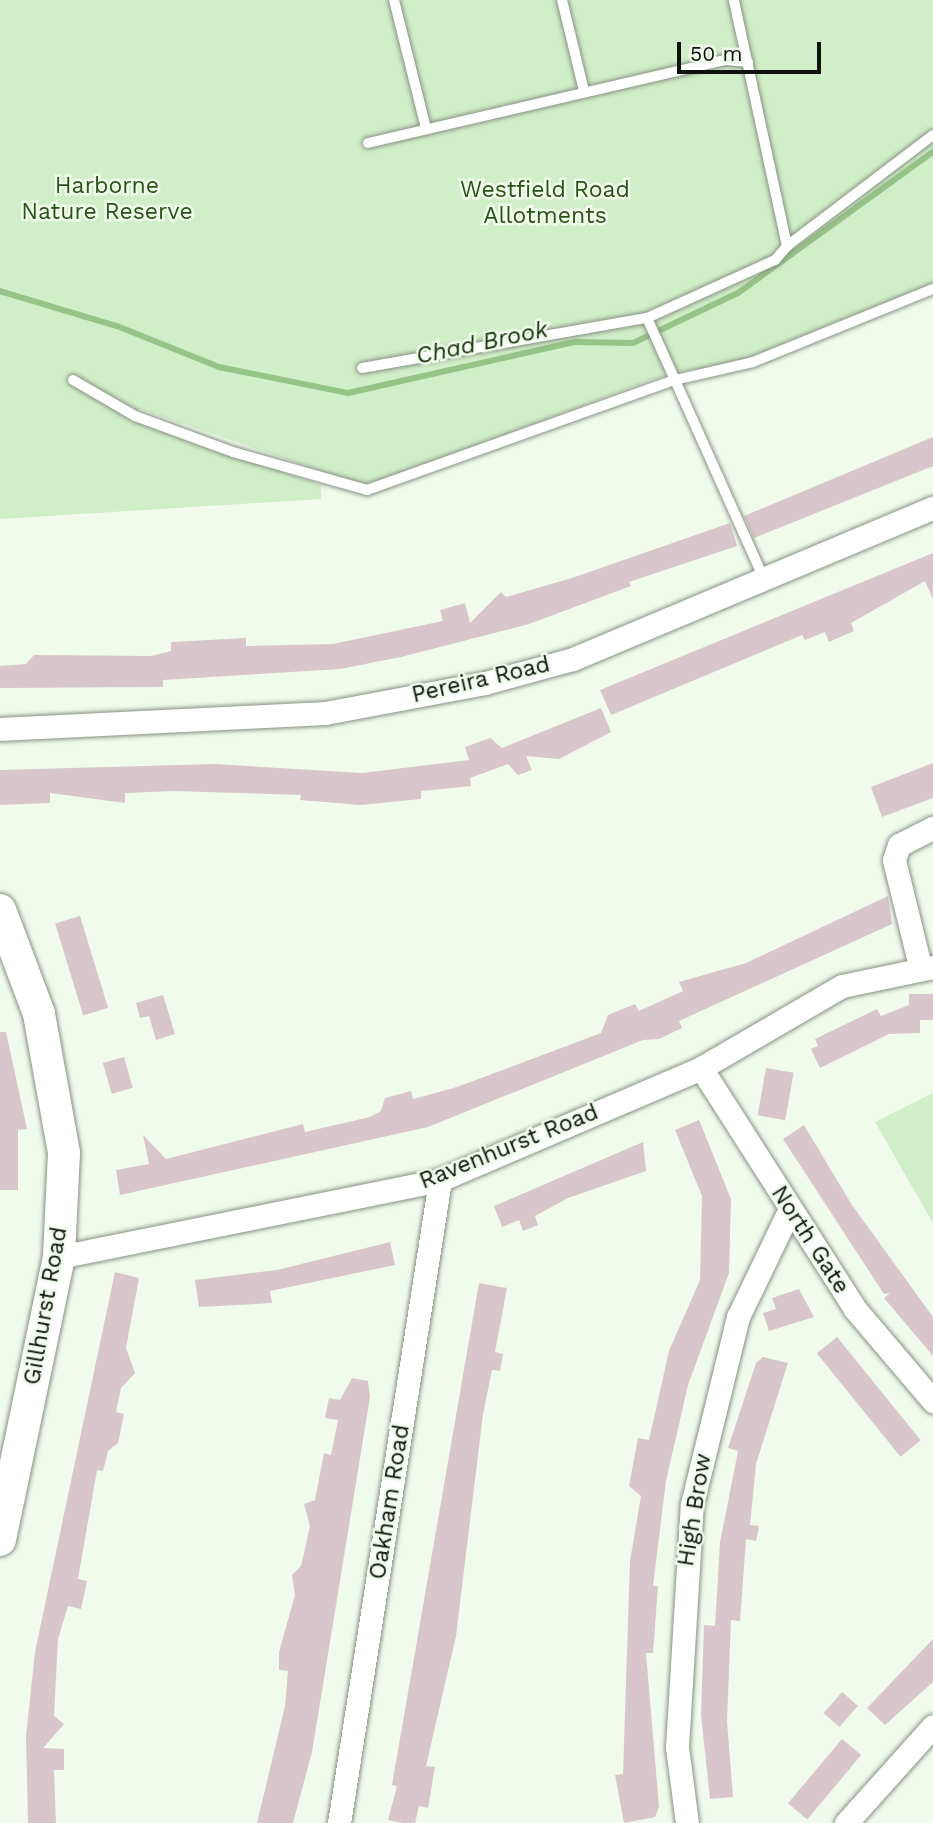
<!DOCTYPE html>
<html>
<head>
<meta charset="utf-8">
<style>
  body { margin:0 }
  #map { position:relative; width:933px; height:1823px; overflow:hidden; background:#f0fbec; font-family:"Work Sans",sans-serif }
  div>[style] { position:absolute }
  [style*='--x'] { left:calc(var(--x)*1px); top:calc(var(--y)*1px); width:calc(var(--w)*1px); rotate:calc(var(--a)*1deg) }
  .green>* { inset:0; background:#d0eec7 }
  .stream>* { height:6px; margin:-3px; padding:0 3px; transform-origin:3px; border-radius:3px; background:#96c387 }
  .building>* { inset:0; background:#d8c6cc; transform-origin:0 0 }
  .roads { filter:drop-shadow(0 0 2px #879184) drop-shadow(0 0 2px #879184) }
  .lane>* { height:10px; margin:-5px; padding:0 5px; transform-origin:5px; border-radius:5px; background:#fff }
  .street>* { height:23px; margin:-11.5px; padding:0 11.5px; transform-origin:11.5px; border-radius:11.5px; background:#fff }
  .secondary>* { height:32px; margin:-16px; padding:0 16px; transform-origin:16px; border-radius:16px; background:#fff }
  span { translate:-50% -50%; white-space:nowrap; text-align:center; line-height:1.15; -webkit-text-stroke:5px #f0fbec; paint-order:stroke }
  .park-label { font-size:23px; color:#285317 }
  .street-label { font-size:23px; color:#0e120d }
  .water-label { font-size:24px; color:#143208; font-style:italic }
  .scale { position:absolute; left:677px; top:42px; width:144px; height:32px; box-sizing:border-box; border:4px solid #0e120d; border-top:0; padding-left:9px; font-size:21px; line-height:24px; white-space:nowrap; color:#0e120d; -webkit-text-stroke:5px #f0fbec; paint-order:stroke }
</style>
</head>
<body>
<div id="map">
  <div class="green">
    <div style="clip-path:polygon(0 0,933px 0,933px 285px,738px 363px,670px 373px,366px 486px,139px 409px,134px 420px,321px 485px,321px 499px,0 519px)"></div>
    <div style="clip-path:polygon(933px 1093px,933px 1223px,875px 1122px)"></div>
  </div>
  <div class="stream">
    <div style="--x:0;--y:291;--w:122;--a:16.7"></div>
    <div style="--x:117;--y:326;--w:110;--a:21.9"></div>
    <div style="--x:219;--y:367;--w:132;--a:11.4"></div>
    <div style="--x:348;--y:393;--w:233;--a:-12.7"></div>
    <div style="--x:575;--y:342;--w:58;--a:1"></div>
    <div style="--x:633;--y:343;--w:116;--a:-25.5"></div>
    <div style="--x:738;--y:293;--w:241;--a:-35.9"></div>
  </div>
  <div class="building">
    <div style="clip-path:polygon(933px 437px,933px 466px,754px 538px,744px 516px)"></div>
    <div style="clip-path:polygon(730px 523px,737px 546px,629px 582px,631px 586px,529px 624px,401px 657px,340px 669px,163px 680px,163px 687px,0 688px,0 666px,26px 664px,34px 655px,151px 656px,171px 651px,171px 642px,246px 638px,246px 646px,333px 644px,443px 621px,440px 610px,465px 603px,470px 623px,501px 592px,506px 597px,572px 578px)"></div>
    <div style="clip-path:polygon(933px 553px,933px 599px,925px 581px,851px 623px,854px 631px,829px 642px,825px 632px,805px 640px,802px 635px,611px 715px,600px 690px)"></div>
    <div style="clip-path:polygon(601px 708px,611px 732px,559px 759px,526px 756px,532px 770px,518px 775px,508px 764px,470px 778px,471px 786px,421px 791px,421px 799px,360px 805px,300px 800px,301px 795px,174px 791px,125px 793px,125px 803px,50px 793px,50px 803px,0 805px,0 770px,215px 764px,362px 773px,469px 760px,465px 747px,490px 738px,502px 748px)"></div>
    <div style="clip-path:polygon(933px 763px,933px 798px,882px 817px,871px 787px)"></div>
    <div style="clip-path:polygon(888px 896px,892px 924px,679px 1021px,682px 1028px,659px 1039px,643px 1040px,428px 1127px,120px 1195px,116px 1170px,149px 1164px,143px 1135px,166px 1159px,303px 1124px,305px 1132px,370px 1117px,381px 1111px,385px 1098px,411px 1091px,413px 1099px,457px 1087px,601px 1033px,608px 1015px,635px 1004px,639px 1011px,683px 991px,679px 982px,746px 963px)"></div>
    <div style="left:80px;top:916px;width:96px;height:26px;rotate:73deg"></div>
    <div style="clip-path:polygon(909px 994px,933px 994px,933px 1020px,920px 1020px,920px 1033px,889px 1034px,820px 1068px,811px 1049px,818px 1046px,815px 1039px,877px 1009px,881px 1016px,909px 1005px)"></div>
    <div style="clip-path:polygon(163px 995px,175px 1034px,156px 1040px,149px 1016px,140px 1018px,136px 1003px)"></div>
    <div style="clip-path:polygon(0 1032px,6px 1032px,27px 1129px,18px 1130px,18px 1190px,0 1190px)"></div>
    <div style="left:124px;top:1057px;width:32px;height:22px;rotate:74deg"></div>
    <div style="left:766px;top:1068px;width:28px;height:48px;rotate:10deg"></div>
    <div style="clip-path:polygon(699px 1120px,731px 1199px,729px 1273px,688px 1385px,666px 1481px,653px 1586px,658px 1586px,653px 1653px,646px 1653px,659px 1807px,655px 1817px,624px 1823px,615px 1775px,623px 1774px,630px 1561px,641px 1496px,629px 1486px,638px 1438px,649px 1440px,669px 1351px,700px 1280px,702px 1196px,675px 1130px)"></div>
    <div style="clip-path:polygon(804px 1125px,852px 1205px,933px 1317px,933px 1356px,884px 1298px,890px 1293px,884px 1294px,783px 1139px)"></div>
    <div style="clip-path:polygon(643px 1142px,646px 1171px,568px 1198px,535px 1216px,538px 1225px,523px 1231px,519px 1220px,502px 1227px,494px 1206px)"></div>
    <div style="clip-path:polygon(390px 1242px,395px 1265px,270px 1291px,272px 1303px,199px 1307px,195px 1280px,277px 1270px)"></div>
    <div style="clip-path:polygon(115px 1272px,139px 1278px,126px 1348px,135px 1373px,121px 1388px,116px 1412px,124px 1414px,118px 1443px,108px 1451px,103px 1471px,97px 1470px,78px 1579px,87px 1581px,81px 1609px,68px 1606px,58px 1639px,54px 1716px,64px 1724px,43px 1748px,64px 1749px,64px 1770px,54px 1770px,56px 1823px,28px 1823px,26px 1736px,35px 1652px)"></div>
    <div style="clip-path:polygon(479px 1283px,507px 1288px,495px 1352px,503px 1354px,500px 1371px,492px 1370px,483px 1414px,456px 1636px,426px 1766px,435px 1767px,428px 1808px,419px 1806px,415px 1823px,402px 1823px,388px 1820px,397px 1786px,392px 1785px)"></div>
    <div style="clip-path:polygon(799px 1289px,814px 1317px,769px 1331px,763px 1313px,776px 1309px,772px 1298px)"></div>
    <div style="left:837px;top:1337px;width:133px;height:26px;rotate:51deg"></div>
    <div style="clip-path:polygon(763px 1357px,788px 1363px,756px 1464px,750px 1525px,759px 1526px,756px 1541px,746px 1539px,740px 1621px,731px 1620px,727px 1721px,733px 1797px,710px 1799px,701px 1715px,704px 1625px,715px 1626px,720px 1543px,738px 1451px,728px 1448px,756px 1363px)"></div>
    <div style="clip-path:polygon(352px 1378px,368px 1381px,370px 1397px,312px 1752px,293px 1823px,257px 1823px,285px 1706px,288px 1671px,279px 1670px,279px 1652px,295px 1595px,292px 1575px,301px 1566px,310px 1526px,304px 1504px,315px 1500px,324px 1453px,331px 1455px,338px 1420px,325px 1418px,329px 1398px,340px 1400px)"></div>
    <div style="clip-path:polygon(933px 1639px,933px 1682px,885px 1725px,867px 1708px)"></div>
    <div style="left:842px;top:1692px;width:21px;height:28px;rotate:41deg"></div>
    <div style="left:842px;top:1739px;width:25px;height:84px;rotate:40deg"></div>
  </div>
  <div class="roads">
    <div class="lane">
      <div style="--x:394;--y:0;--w:132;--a:76"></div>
      <div style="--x:562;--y:0;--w:94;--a:76.4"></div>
      <div style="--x:368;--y:143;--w:367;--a:-13.1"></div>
      <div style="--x:726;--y:60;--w:22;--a:5"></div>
      <div style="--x:787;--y:246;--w:183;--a:-37.2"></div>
      <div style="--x:647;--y:318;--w:141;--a:-24.4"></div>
      <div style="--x:775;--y:260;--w:18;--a:-49"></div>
      <div style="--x:787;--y:246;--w:252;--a:-102.2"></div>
      <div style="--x:362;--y:368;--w:289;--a:-10"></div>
      <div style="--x:647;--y:318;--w:68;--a:65.7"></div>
      <div style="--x:675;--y:380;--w:80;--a:-13"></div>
      <div style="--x:753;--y:362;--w:194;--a:-22.1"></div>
      <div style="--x:73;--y:380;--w:72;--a:30.1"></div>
      <div style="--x:135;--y:416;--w:104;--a:20.2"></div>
      <div style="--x:233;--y:452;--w:139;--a:15.8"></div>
      <div style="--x:367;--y:490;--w:327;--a:-19.7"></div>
      <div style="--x:675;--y:380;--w:216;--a:65.9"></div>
    </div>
    <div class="street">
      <div style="--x:0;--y:729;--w:325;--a:-2.8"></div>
      <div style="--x:325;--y:713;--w:163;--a:-10.6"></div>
      <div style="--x:485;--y:683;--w:91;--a:-15.3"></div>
      <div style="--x:573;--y:659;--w:390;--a:-22.8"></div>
      <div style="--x:920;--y:966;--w:109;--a:-103.8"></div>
      <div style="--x:894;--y:860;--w:16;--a:-72"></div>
      <div style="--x:899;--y:845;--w:38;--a:-27"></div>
      <div style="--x:701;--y:1068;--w:286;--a:57.4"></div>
      <div style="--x:855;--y:1309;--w:121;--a:49.7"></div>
      <div style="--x:59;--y:1257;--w:389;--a:-11.4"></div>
      <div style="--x:440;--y:1180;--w:284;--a:-23.2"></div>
      <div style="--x:701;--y:1068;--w:163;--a:-30.2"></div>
      <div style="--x:842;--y:986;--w:93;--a:-11.8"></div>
      <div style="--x:339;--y:1823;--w:651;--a:-81.07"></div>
      <div style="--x:687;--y:1823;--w:77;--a:-97.5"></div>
      <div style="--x:677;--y:1747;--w:243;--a:-86.5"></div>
      <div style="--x:692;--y:1504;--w:193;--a:-76.2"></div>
      <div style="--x:738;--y:1317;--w:118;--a:-64.3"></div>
      <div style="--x:846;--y:1823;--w:130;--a:-48.1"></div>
    </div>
    <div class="secondary">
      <div style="--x:0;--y:910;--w:111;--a:69.4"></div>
      <div style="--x:39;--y:1014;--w:141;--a:79.8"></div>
      <div style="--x:64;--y:1153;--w:104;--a:92.8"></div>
      <div style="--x:59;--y:1257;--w:289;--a:101.8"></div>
    </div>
  </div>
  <div class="park-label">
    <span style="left:107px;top:199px">Harborne<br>Nature Reserve</span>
    <span style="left:545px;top:203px">Westfield Road<br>Allotments</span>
  </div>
  <div class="street-label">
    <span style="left:481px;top:680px;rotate:-13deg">Pereira Road</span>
    <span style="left:509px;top:1147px;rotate:-22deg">Ravenhurst Road</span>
    <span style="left:810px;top:1240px;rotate:57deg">North Gate</span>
    <span style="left:46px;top:1306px;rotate:-80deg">Gillhurst Road</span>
    <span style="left:390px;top:1502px;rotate:-81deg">Oakham Road</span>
    <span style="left:695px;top:1510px;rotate:-81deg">High Brow</span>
  </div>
  <div class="water-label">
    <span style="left:482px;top:343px;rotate:-12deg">Chad Brook</span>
  </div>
  <div class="scale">50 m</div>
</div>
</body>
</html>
